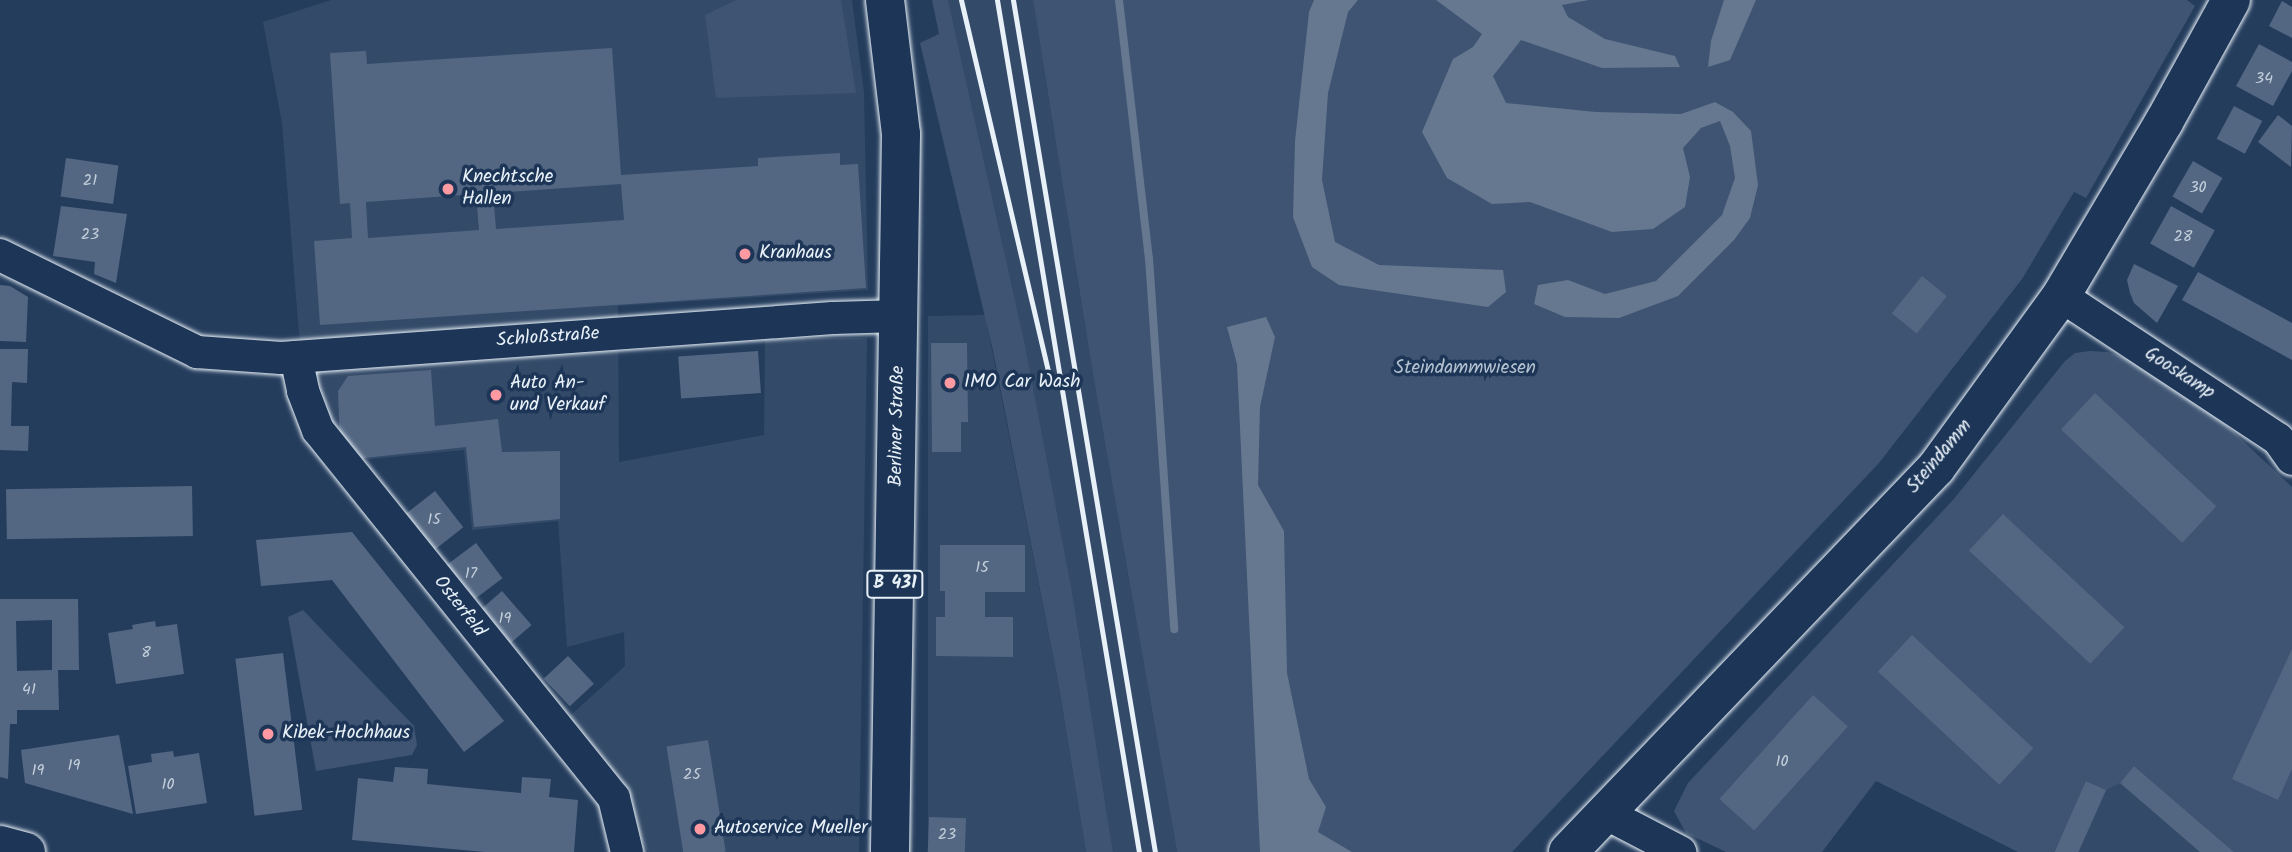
<!DOCTYPE html>
<html>
<head>
<meta charset="utf-8">
<style>
  body { margin:0 }
  #map { position:relative; width:2292px; height:852px; overflow:hidden; background:#253d5d; font-family:Kalam,sans-serif }
  div>[style] { position:absolute }
  [style*='--x'] { left:calc(var(--x)*1px); top:calc(var(--y)*1px); width:calc(var(--w)*1px); rotate:calc(var(--a)*1deg) }
  .built>* { inset:0; background:#334a68 }
  .green>* { inset:0; background:#3e5472 }
  .water>* { inset:0; background:#657890 }
  .stream>* { height:8px; margin:-4px; padding:0 4px; transform-origin:4px; border-radius:4px; background:#657890 }
  .building>* { inset:0; background:#536782; transform-origin:0 0 }
  .roads { filter:drop-shadow(0 0 2px #e8f1f8) drop-shadow(0 0 2px #e8f1f8) }
  .street>* { height:32px; margin:-16px; padding:0 16px; transform-origin:16px; border-radius:16px; background:#1d3557 }
  .secondary>* { height:38px; margin:-19px; padding:0 19px; transform-origin:19px; border-radius:19px; background:#1d3557 }
  .primary>* { height:38px; margin:-19px; padding:0 19px; transform-origin:19px; border-radius:19px; background:#1d3557 }
  .rail>* { height:5px; margin:-2.5px; padding:0 2.5px; transform-origin:2.5px; border-radius:2.5px; background:#e8f1f8 }
  .dots>* { width:19px; height:19px; translate:-50% -50%; box-sizing:border-box; border:4px solid #1d3557; border-radius:50% }
  span { translate:-50% -50%; white-space:nowrap; text-align:center; line-height:1.15; -webkit-text-stroke:7px #1d3557; paint-order:stroke }
  .number-label { font-size:16px; color:#c3ceda }
  .number-label span { -webkit-text-stroke-width:0 }
  .shield-label span { padding:2px 5px; background:#1d3557; border:2px solid; border-radius:5px; -webkit-text-stroke-width:0 }
  .shield-label { font-size:18px; color:#e8f1f8; font-weight:700 }
  .poi-label { font-size:19px; color:#e8f1f8 }
  .left { translate:0 -50%; text-align:left }
  .street-label { font-size:19px; color:#e8f1f8 }
  .park-label { font-size:19px; color:#b5c2d0 }
</style>
</head>
<body>
<div id="map">
  <div class="built">
    <div style="clip-path:polygon(331px 0,852px 0,864px 92px,868px 290px,618px 306px,619px 462px,764px 435px,765px 338px,867px 338px,859px 852px,648px 852px,633px 819px,561px 724px,625px 666px,624px 632px,567px 647px,558px 521px,472px 530px,464px 450px,351px 461px,310px 387px,299px 334px,282px 123px,263px 22px)"></div>
    <div style="clip-path:polygon(948px 0,1033px 0,1093px 375px,1177px 852px,1113px 852px,1072px 591px,1025px 346px)"></div>
    <div style="clip-path:polygon(985px 315px,1058px 681px,1086px 852px,928px 852px,928px 316px)"></div>
    <div style="clip-path:polygon(2134px 766px,2234px 852px,2054px 852px,2086px 781px)"></div>
  </div>
  <div class="green">
    <div style="clip-path:polygon(736px 0,841px 0,856px 93px,716px 98px,705px 15px)"></div>
    <div style="clip-path:polygon(932px 0,948px 0,1025px 345px,1072px 591px,1113px 852px,1086px 852px,1058px 681px,993px 351px,920px 43px,939px 34px)"></div>
    <div style="clip-path:polygon(1033px 0,2187px 0,2195px 6px,2086px 198px,2074px 192px,2022px 279px,1879px 463px,1512px 852px,1177px 852px,1093px 375px)"></div>
    <div style="clip-path:polygon(2090px 351px,2107px 352px,2128px 359px,2192px 393px,2292px 487px,2292px 852px,2234px 852px,2134px 766px,2120px 783px,2106px 790px,2087px 781px,2054px 852px,2018px 852px,1876px 781px,1822px 852px,1726px 852px,1686px 833px,1674px 811px,1688px 783px,1953px 500px,2065px 361px,2075px 353px)"></div>
    <div style="clip-path:polygon(303px 610px,414px 726px,417px 745px,412px 755px,316px 771px,288px 617px)"></div>
  </div>
  <div class="water">
    <div style="clip-path:polygon(1314px 0,1358px 0,1348px 12px,1328px 93px,1322px 180px,1335px 242px,1379px 265px,1503px 270px,1506px 292px,1488px 307px,1339px 285px,1312px 267px,1293px 217px,1295px 141px,1309px 12px)"></div>
    <div style="clip-path:polygon(1436px 0,1589px 0,1562px 5px,1568px 17px,1605px 39px,1675px 56px,1680px 67px,1602px 68px,1521px 40px,1493px 76px,1506px 103px,1596px 112px,1681px 114px,1715px 102px,1733px 112px,1751px 131px,1758px 185px,1750px 218px,1734px 240px,1678px 296px,1619px 318px,1565px 317px,1534px 304px,1538px 285px,1568px 280px,1605px 294px,1656px 281px,1722px 215px,1735px 178px,1730px 146px,1720px 121px,1701px 128px,1683px 148px,1690px 177px,1685px 207px,1653px 229px,1612px 232px,1530px 202px,1492px 204px,1447px 178px,1422px 132px,1453px 59px,1473px 47px,1482px 34px)"></div>
    <div style="clip-path:polygon(1724px 0,1756px 0,1730px 60px,1708px 67px,1711px 41px)"></div>
    <div style="clip-path:polygon(1266px 317px,1275px 337px,1260px 407px,1258px 485px,1284px 531px,1287px 673px,1309px 779px,1326px 807px,1318px 832px,1352px 852px,1260px 852px,1237px 364px,1227px 327px)"></div>
  </div>
  <div class="stream">
    <div style="--x:1119;--y:0;--w:260;--a:83.4"></div>
    <div style="--x:1149;--y:258;--w:372;--a:86.1"></div>
  </div>
  <div class="building">
    <div style="clip-path:polygon(2282px 1px,2292px 7px,2292px 38px,2269px 26px)"></div>
    <div style="clip-path:polygon(2259px 44px,2292px 62px,2292px 71px,2273px 106px,2236px 86px)"></div>
    <div style="clip-path:polygon(evenodd,612px 48px,621px 175px,758px 166px,758px 158px,840px 153px,840px 165px,858px 164px,866px 288px,320px 325px,314px 241px,352px 238px,350px 203px,340px 204px,330px 53px,366px 51px,367px 64px,612px 48px,621px 184px,624px 220px,496px 229px,493px 193px,621px 184px,612px 48px,476px 194px,479px 230px,368px 238px,366px 202px,476px 194px)"></div>
    <div style="left:2234px;top:106px;width:32px;height:37px;rotate:28deg"></div>
    <div style="clip-path:polygon(2278px 115px,2292px 126px,2291px 167px,2258px 142px)"></div>
    <div style="left:66px;top:158px;width:53px;height:39px;rotate:8deg"></div>
    <div style="left:2193px;top:161px;width:34px;height:41px;rotate:30deg"></div>
    <div style="clip-path:polygon(61px 206px,127px 214px,116px 283px,94px 274px,95px 262px,53px 256px)"></div>
    <div style="left:2171px;top:206px;width:50px;height:43px;rotate:29deg"></div>
    <div style="clip-path:polygon(2134px 264px,2178px 286px,2157px 323px,2134px 303px,2130px 293px,2127px 280px)"></div>
    <div style="clip-path:polygon(2198px 272px,2292px 323px,2292px 360px,2182px 300px)"></div>
    <div style="left:1922px;top:276px;width:32px;height:48px;rotate:39deg"></div>
    <div style="clip-path:polygon(0 285px,10px 286px,28px 297px,26px 342px,0 341px)"></div>
    <div style="clip-path:polygon(931px 343px,967px 343px,968px 422px,961px 422px,961px 452px,932px 452px)"></div>
    <div style="clip-path:polygon(0 349px,28px 349px,27px 383px,12px 382px,11px 426px,29px 426px,28px 451px,0 450px)"></div>
    <div style="left:758px;top:351px;width:42px;height:80px;rotate:86deg"></div>
    <div style="clip-path:polygon(431px 370px,435px 426px,498px 419px,502px 452px,560px 451px,560px 519px,474px 527px,466px 447px,355px 459px,340px 442px,338px 391px,348px 376px)"></div>
    <div style="left:2095px;top:393px;width:166px;height:50px;rotate:43deg"></div>
    <div style="left:192px;top:486px;width:50px;height:186px;rotate:89deg"></div>
    <div style="left:435px;top:491px;width:46px;height:38px;rotate:52deg"></div>
    <div style="left:2003px;top:514px;width:166px;height:50px;rotate:43deg"></div>
    <div style="clip-path:polygon(352px 532px,504px 721px,464px 752px,332px 580px,261px 586px,256px 540px)"></div>
    <div style="left:476px;top:543px;width:44px;height:45px;rotate:53deg"></div>
    <div style="clip-path:polygon(940px 545px,1025px 545px,1025px 592px,985px 592px,985px 617px,1013px 617px,1013px 657px,936px 656px,936px 617px,945px 617px,945px 591px,940px 591px)"></div>
    <div style="left:502px;top:591px;width:45px;height:33px;rotate:49deg"></div>
    <div style="clip-path:polygon(evenodd,0 599px,78px 599px,79px 670px,58px 670px,59px 710px,17px 710px,17px 724px,10px 724px,8px 779px,0 777px,0 599px,52px 620px,52px 670px,17px 671px,16px 621px,52px 620px)"></div>
    <div style="clip-path:polygon(155px 621px,156px 627px,177px 624px,184px 674px,116px 684px,108px 633px,133px 629px,132px 625px)"></div>
    <div style="left:1912px;top:635px;width:166px;height:50px;rotate:43deg"></div>
    <div style="clip-path:polygon(2292px 649px,2292px 769px,2278px 800px,2232px 779px)"></div>
    <div style="left:283px;top:653px;width:158px;height:48px;rotate:83deg"></div>
    <div style="left:568px;top:656px;width:38px;height:33px;rotate:47deg"></div>
    <div style="left:1813px;top:695px;width:47px;height:140px;rotate:42deg"></div>
    <div style="clip-path:polygon(119px 735px,133px 814px,25px 783px,21px 750px)"></div>
    <div style="left:708px;top:740px;width:113px;height:42px;rotate:81deg"></div>
    <div style="clip-path:polygon(173px 751px,174px 757px,199px 753px,207px 803px,136px 814px,128px 766px,152px 762px,151px 754px)"></div>
    <div style="clip-path:polygon(2134px 766px,2234px 852px,2200px 852px,2120px 783px)"></div>
    <div style="clip-path:polygon(395px 767px,428px 769px,427px 784px,521px 793px,522px 777px,551px 779px,549px 797px,578px 800px,574px 852px,485px 852px,352px 840px,358px 778px,393px 782px)"></div>
    <div style="left:2086px;top:781px;width:22px;height:78px;rotate:24deg"></div>
    <div style="left:929px;top:817px;width:37px;height:35px;rotate:2deg"></div>
  </div>
  <div class="roads">
    <div class="street">
      <div style="--x:0;--y:255;--w:220;--a:26.2"></div>
      <div style="--x:197;--y:352;--w:84;--a:4.1"></div>
      <div style="--x:281;--y:358;--w:553;--a:-4.14"></div>
      <div style="--x:833;--y:318;--w:67;--a:-1.7"></div>
      <div style="--x:2061;--y:296;--w:260;--a:33.4"></div>
      <div style="--x:2278;--y:439;--w:24;--a:55"></div>
      <div style="--x:296;--y:357;--w:35;--a:78"></div>
      <div style="--x:303;--y:391;--w:42;--a:69"></div>
      <div style="--x:318;--y:430;--w:472;--a:51.2"></div>
      <div style="--x:614;--y:798;--w:56;--a:76.5"></div>
      <div style="--x:1605;--y:813;--w:85;--a:27.5"></div>
    </div>
    <div class="secondary">
      <div style="--x:1568;--y:852;--w:532;--a:-46.22"></div>
      <div style="--x:1936;--y:468;--w:213;--a:-54"></div>
      <div style="--x:2061;--y:296;--w:202;--a:-59.4"></div>
      <div style="--x:2164;--y:122;--w:139;--a:-61.2"></div>
    </div>
    <div class="primary">
      <div style="--x:885;--y:0;--w:135;--a:83.2"></div>
      <div style="--x:901;--y:134;--w:718;--a:90.88"></div>
      <div style="--x:0;--y:845;--w:27;--a:15"></div>
    </div>
  </div>
  <div class="rail">
    <div style="--x:961;--y:0;--w:388;--a:76.8"></div>
    <div style="--x:997;--y:0;--w:864;--a:80.54"></div>
    <div style="--x:1013;--y:0;--w:864;--a:80.54"></div>
  </div>
  <div class="dots">
    <div style="left:448px;top:189px;background:#ff9aa2"></div>
    <div style="left:745px;top:254px;background:#ff9aa2"></div>
    <div style="left:950px;top:383px;background:#ff9aa2"></div>
    <div style="left:496px;top:395px;background:#ff9aa2"></div>
    <div style="left:268px;top:734px;background:#ff9aa2"></div>
    <div style="left:700px;top:829px;background:#ff9aa2"></div>
  </div>
  <div class="number-label">
    <span style="left:2264px;top:79px">34</span>
    <span style="left:90px;top:181px">21</span>
    <span style="left:2198px;top:188px">30</span>
    <span style="left:90px;top:235px">23</span>
    <span style="left:2183px;top:237px">28</span>
    <span style="left:434px;top:520px">15</span>
    <span style="left:982px;top:568px">15</span>
    <span style="left:471px;top:574px">17</span>
    <span style="left:505px;top:619px">19</span>
    <span style="left:146px;top:653px">8</span>
    <span style="left:29px;top:690px">41</span>
    <span style="left:1782px;top:762px">10</span>
    <span style="left:74px;top:766px">19</span>
    <span style="left:38px;top:771px">19</span>
    <span style="left:692px;top:775px">25</span>
    <span style="left:168px;top:785px">10</span>
    <span style="left:947px;top:835px">23</span>
  </div>
  <div class="shield-label">
    <span style="left:895px;top:584px">B 431</span>
  </div>
  <div class="poi-label">
    <span class="left" style="left:462px;top:189px">Knechtsche<br>Hallen</span>
    <span class="left" style="left:759px;top:254px">Kranhaus</span>
    <span class="left" style="left:964px;top:383px">IMO Car Wash</span>
    <span class="left" style="left:510px;top:395px">Auto An-<br>und Verkauf</span>
    <span class="left" style="left:282px;top:734px">Kibek-Hochhaus</span>
    <span class="left" style="left:714px;top:829px">Autoservice Mueller</span>
  </div>
  <div class="street-label">
    <span style="left:548px;top:338px;rotate:-4deg">Schloßstraße</span>
    <span style="left:2179px;top:374px;rotate:33deg">Gooskamp</span>
    <span style="left:898px;top:426px;rotate:-89deg">Berliner Straße</span>
    <span style="left:1940px;top:457px;rotate:-50deg">Steindamm</span>
    <span style="left:459px;top:607px;rotate:52deg">Osterfeld</span>
  </div>
  <div class="park-label">
    <span style="left:1465px;top:369px">Steindammwiesen</span>
  </div>
</div>
</body>
</html>
